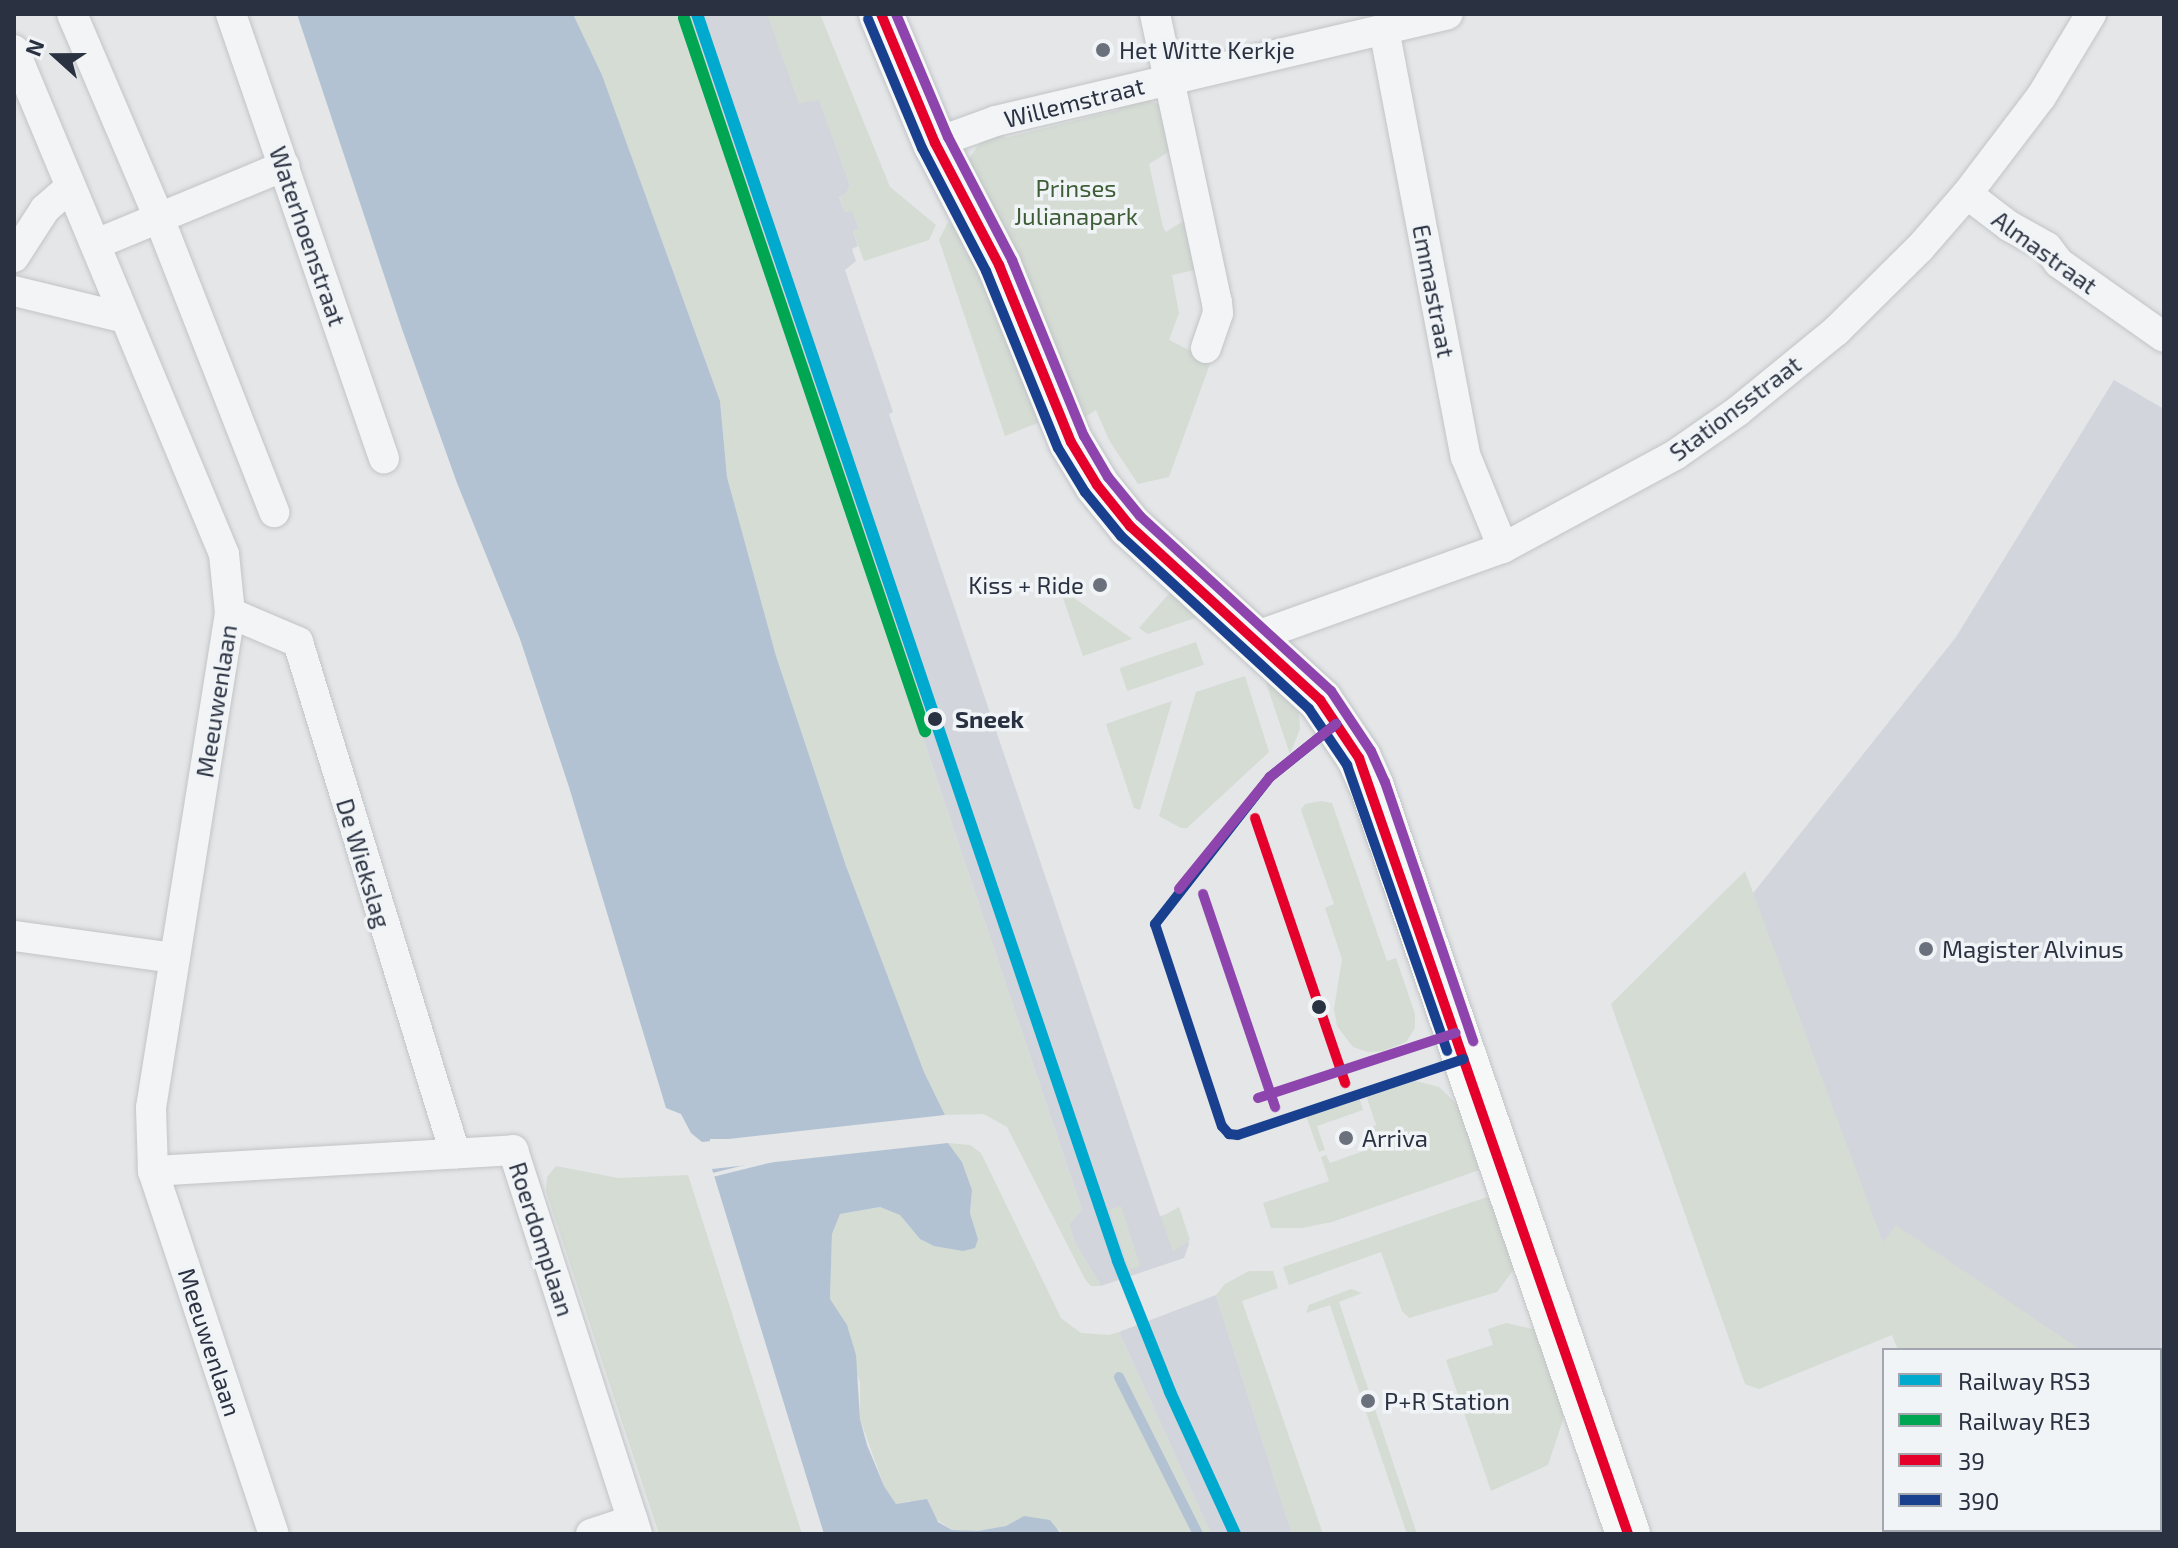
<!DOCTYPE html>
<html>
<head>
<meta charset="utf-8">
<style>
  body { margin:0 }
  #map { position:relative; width:2178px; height:1548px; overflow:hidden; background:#e4e6e8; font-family:"Exo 2",sans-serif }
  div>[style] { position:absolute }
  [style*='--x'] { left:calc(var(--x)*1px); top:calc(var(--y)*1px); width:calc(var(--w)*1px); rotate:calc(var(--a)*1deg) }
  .built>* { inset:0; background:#d2d5db }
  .green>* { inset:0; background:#d4dcd4; transform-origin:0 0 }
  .water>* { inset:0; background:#b2c2d2 }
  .pier>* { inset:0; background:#e4e6e8; transform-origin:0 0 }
  .stream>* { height:10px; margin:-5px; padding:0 5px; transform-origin:5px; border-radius:5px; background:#b2c2d2 }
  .roads { filter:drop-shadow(0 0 2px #c2c4c6) drop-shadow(0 0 2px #c2c4c6) }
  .minor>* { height:30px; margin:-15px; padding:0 15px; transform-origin:15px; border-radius:15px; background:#f2f4f5 }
  .secondary>* { height:44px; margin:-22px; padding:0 22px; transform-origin:22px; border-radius:22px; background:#f6f7f7 }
  .bus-1>* { height:10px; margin:-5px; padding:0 5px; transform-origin:5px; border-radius:5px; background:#e4002b }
  .bus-2>* { height:10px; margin:-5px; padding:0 5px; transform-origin:5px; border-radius:5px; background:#19408f }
  .bus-3>* { height:10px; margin:-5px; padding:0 5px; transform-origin:5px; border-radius:5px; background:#8e44ad }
  .rail-1>* { height:12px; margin:-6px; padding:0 6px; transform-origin:6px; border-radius:6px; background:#00a9ce }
  .rail-2>* { height:12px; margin:-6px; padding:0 6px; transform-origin:6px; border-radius:6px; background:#00a651 }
  .dots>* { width:22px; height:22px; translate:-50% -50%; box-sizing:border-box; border:4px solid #f1f4f7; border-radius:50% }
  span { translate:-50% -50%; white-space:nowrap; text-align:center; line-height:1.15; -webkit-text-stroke:7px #f1f4f7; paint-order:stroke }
  .poi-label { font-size:24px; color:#2a3242 }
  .left { translate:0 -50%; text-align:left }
  .right { translate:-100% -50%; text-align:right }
  .street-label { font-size:24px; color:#2a3242 }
  .park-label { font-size:24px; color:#3e5d37 }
  .stop-label { font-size:24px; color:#2a3242; font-weight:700 }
  .frame { position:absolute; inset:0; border:16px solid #2a3242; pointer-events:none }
  .legend { position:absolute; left:1882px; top:1348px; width:280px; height:184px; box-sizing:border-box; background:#f1f4f7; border:2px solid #a1a6af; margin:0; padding:10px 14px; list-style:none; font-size:24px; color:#2a3242 }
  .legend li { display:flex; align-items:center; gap:16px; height:40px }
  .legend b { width:40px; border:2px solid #a1a6af }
  .north { position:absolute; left:16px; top:16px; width:80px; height:80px; -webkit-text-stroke:6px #f1f4f7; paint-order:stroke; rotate:291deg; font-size:22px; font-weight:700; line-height:32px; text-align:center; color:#2a3242 }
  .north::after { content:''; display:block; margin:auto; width:28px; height:36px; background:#2a3242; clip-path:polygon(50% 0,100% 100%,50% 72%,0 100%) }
</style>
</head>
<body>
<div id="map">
  <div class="built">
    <div style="clip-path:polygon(679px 14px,768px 14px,799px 103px,819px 99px,850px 185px,846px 194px,839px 197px,845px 212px,852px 210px,859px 229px,853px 231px,858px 246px,852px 249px,856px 261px,845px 270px,893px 412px,889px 414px,1160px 1216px,1180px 1213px,1189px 1244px,1184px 1258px,1101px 1286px,1075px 1243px,1069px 1224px,1082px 1210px)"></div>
    <div style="clip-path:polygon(2114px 380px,2164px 409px,2164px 1454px,2160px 1459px,2160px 1350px,1978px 1350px,1620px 1006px,1754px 892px,1956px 637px)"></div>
    <div style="clip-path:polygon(1216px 1295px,1292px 1534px,1211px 1534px,1119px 1332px)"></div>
  </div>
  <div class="green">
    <div style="clip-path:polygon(573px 14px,679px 14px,1082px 1210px,1069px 1224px,1075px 1243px,1101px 1286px,1091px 1286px,1085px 1279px,1007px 1127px,984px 1114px,945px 1115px,924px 1072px,846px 866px,776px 656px,727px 477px,720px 401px,602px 75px)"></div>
    <div style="clip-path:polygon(767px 14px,820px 14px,890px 187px,936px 225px,929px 240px,864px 261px,853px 231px,859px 229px,852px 211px,845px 212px,839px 196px,846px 194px,850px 185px,819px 100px,799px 103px)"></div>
    <div style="clip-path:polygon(1146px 98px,1159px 105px,1170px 151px,1149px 164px,1163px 227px,1166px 232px,1185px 220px,1195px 270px,1172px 275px,1179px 313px,1169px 340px,1211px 361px,1169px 477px,1138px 484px,1109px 440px,1096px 410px,1080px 420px,968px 160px,982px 140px,1003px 133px,1005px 138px,1118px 110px,1122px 103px)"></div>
    <div style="clip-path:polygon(948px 222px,962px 233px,1045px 420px,1005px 436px,939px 240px)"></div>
    <div style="clip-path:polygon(1174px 588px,1204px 615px,1148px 634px,1139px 628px)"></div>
    <div style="clip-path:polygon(1067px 593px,1131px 638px,1132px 639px,1083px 656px,1062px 595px)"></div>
    <div style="left:1196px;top:642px;width:24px;height:81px;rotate:71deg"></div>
    <div style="clip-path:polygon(1245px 676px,1269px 752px,1187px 828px,1181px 828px,1159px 816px,1196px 692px)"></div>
    <div style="clip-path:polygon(1264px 677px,1299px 712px,1300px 729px,1290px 754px)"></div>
    <div style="clip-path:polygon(1172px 701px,1140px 810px,1134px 808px,1106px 724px)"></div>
    <div style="clip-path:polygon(1321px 801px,1332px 803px,1387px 961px,1396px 958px,1415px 1014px,1415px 1028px,1406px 1042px,1383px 1051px,1368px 1052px,1353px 1047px,1337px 1026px,1334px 1009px,1342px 959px,1325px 908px,1334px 904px,1301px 810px,1305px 804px)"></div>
    <div style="clip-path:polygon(1745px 871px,1883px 1242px,1896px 1225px,2081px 1350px,1898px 1350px,1892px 1335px,1759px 1389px,1745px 1384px,1611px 1004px)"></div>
    <div style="clip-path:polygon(1412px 1080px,1439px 1087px,1460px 1107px,1485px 1168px,1332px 1222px,1302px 1228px,1271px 1228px,1263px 1203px,1329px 1181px,1321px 1157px,1326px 1155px,1330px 1163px,1375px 1147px,1370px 1128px,1376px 1125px,1365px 1092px)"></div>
    <div style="clip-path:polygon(1358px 1094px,1363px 1110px,1317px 1126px,1325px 1150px,1319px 1152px,1305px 1113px)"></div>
    <div style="clip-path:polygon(948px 1143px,970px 1145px,981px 1153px,1061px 1318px,1081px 1333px,1109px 1335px,1119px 1332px,1211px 1534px,1061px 1534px,1060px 1530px,1024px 1516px,1006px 1526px,978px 1532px,952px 1530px,910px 1501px,896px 1504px,884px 1486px,860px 1419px,860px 1382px,830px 1300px,832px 1234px,840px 1214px,880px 1207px,900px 1215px,920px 1239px,978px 1239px,970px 1213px,972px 1190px,962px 1162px)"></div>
    <div style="clip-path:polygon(556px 1166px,618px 1178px,688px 1175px,802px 1534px,659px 1534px,546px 1191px,547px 1177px)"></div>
    <div style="clip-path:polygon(1487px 1197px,1493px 1199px,1517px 1265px,1497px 1292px,1409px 1318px,1402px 1311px,1381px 1252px,1289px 1285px,1283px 1267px)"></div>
    <div style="left:1121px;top:1206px;width:63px;height:12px;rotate:72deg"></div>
    <div style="clip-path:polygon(1179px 1207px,1190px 1240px,1173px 1252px,1161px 1217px)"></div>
    <div style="clip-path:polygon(1249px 1271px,1273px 1271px,1278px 1288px,1242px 1301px,1323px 1534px,1292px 1534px,1216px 1295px,1225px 1284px)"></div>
    <div style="clip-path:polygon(1351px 1289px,1362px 1293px,1339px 1302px,1417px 1534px,1407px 1534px,1330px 1305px,1306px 1313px,1309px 1305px)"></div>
    <div style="clip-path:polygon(1506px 1323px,1537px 1330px,1563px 1405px,1563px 1420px,1548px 1465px,1491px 1491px,1446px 1360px,1493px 1345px,1488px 1329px)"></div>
    <div style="left:1966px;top:1530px;width:163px;height:4px"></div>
  </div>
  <div class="water">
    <div style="clip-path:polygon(297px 14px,573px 14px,602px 75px,720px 401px,727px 477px,776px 656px,846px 866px,924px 1072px,945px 1115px,702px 1142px,691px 1133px,681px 1114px,666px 1108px,569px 787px,520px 639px,457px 483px,402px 329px)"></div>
    <div style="clip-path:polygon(948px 1143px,962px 1162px,972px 1190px,970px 1213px,978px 1239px,975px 1248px,963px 1251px,934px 1246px,920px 1239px,900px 1215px,880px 1207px,840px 1214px,832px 1234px,830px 1299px,847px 1325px,856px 1355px,860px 1419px,867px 1445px,884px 1486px,896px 1504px,927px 1499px,938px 1522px,952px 1530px,978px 1531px,1006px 1526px,1024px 1516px,1050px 1520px,1061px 1534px,824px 1534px,712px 1169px)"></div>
  </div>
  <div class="pier">
    <div style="left:945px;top:1115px;width:4px;height:250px;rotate:76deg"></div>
    <div style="left:948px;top:1139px;width:4px;height:238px;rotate:90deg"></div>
  </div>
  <div class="stream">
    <div style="--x:1119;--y:1377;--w:176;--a:63.3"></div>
  </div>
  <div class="roads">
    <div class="minor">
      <div style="--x:72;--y:14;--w:222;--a:66.9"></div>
      <div style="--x:159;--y:218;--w:316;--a:68.6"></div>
      <div style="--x:231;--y:14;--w:470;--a:71"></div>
      <div style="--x:1155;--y:14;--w:295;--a:77.9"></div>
      <div style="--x:1217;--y:302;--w:11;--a:85"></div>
      <div style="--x:1218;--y:313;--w:37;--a:109"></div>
      <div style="--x:1384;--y:29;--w:436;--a:79.2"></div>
      <div style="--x:1466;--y:457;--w:98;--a:67.9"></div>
      <div style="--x:14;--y:50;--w:546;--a:67.38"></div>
      <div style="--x:224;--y:554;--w:59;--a:84.2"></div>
      <div style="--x:230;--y:613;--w:501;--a:99.07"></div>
      <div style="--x:151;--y:1108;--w:63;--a:88.2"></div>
      <div style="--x:153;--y:1171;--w:383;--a:71.6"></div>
      <div style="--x:935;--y:143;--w:65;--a:-19.8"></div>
      <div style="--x:996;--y:121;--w:464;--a:-13.3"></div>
      <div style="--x:1967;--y:194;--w:53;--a:37.3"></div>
      <div style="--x:2009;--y:226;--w:43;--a:28.9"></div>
      <div style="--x:2047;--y:247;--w:20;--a:53"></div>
      <div style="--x:2059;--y:263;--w:128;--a:35.2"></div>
      <div style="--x:96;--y:244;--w:204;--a:-22.5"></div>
      <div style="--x:14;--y:257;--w:57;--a:-57.1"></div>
      <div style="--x:45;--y:209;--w:32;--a:-41"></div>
      <div style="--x:14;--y:291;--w:114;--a:13.7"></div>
      <div style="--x:230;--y:613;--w:74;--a:23.1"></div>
      <div style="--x:298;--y:642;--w:535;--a:72.92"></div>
      <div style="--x:1254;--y:637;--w:264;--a:-19.7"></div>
      <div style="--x:1503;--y:548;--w:196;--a:-28.4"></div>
      <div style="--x:1675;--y:455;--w:77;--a:-34.9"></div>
      <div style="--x:1738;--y:411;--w:127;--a:-39.2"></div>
      <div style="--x:1836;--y:331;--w:118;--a:-44.7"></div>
      <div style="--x:1920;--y:248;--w:72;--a:-49"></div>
      <div style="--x:1967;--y:194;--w:122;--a:-52.7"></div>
      <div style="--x:2041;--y:97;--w:97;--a:-58.9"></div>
      <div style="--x:14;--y:936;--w:162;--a:7.8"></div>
      <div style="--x:153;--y:1171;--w:361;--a:-3.3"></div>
      <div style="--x:513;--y:1150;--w:404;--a:72.1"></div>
      <div style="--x:591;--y:1534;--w:44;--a:-18.4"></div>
    </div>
    <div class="secondary">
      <div style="--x:881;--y:14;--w:140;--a:67.3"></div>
      <div style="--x:935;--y:143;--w:138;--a:62.3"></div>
      <div style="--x:999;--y:265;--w:191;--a:67.9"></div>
      <div style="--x:1071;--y:442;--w:50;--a:58.8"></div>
      <div style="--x:1097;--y:485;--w:53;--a:51.2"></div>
      <div style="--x:1130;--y:526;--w:258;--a:42.5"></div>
      <div style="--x:1320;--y:700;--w:70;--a:56.1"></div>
      <div style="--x:1359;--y:758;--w:32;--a:66"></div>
      <div style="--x:1372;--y:787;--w:790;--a:71.08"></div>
    </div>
  </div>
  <div class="bus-1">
    <div style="--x:881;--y:14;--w:140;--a:67.3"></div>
    <div style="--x:935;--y:143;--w:138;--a:62.3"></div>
    <div style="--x:999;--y:265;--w:191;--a:67.9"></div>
    <div style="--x:1071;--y:442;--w:50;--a:58.8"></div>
    <div style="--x:1097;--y:485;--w:53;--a:51.2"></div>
    <div style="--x:1130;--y:526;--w:258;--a:42.5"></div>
    <div style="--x:1320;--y:700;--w:70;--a:56.1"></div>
    <div style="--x:1359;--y:758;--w:821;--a:70.88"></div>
    <div style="--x:1255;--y:818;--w:280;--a:71.2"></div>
  </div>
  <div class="bus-2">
    <div style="--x:868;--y:19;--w:140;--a:67.3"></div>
    <div style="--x:922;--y:148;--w:139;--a:62.5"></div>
    <div style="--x:986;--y:271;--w:191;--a:67.9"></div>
    <div style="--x:1058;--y:448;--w:52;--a:58.5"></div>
    <div style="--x:1085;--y:492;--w:57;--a:50.7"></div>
    <div style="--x:1121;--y:536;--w:255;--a:42.6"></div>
    <div style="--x:1309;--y:709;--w:68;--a:55.8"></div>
    <div style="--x:1347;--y:765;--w:303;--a:70.7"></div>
    <div style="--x:1336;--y:724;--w:85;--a:141.2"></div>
    <div style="--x:1270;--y:777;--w:187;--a:128"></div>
    <div style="--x:1155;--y:924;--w:213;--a:71.7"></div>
    <div style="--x:1222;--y:1126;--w:11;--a:49"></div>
    <div style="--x:1229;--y:1134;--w:9;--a:6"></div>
    <div style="--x:1238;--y:1135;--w:238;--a:-18.6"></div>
  </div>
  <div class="bus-3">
    <div style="--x:896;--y:14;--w:134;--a:67.1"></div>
    <div style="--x:948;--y:137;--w:139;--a:62.5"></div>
    <div style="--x:1012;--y:260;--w:190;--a:67.8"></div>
    <div style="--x:1084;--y:436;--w:48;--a:59.7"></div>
    <div style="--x:1108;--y:477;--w:50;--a:50.6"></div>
    <div style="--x:1140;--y:516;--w:259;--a:42.5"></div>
    <div style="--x:1331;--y:691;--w:72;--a:56.3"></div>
    <div style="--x:1371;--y:751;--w:34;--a:66"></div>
    <div style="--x:1385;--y:782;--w:274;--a:71.2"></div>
    <div style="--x:1179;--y:889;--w:144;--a:-50.9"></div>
    <div style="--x:1270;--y:777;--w:85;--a:-38.8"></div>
    <div style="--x:1203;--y:894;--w:225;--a:71.3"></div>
    <div style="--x:1258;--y:1098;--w:208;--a:-18.2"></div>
  </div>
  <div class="rail-1">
    <div style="--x:697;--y:14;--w:1316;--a:71.34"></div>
    <div style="--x:1118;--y:1261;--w:141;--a:68.3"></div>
    <div style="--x:1170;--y:1392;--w:156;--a:65.4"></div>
  </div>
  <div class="rail-2">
    <div style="--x:684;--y:18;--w:753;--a:71.32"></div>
  </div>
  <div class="dots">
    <div style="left:1103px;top:50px;background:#6b717c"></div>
    <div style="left:1100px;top:585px;background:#6b717c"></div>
    <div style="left:935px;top:719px;background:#2a3242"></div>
    <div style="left:1926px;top:949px;background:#6b717c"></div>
    <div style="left:1319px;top:1007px;background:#2a3242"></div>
    <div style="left:1346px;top:1138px;background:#6b717c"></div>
    <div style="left:1368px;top:1401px;background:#6b717c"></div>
  </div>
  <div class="poi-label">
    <span class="left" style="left:1119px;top:50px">Het Witte Kerkje</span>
    <span class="right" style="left:1084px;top:585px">Kiss + Ride</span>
    <span class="left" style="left:1942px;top:949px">Magister Alvinus</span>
    <span class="left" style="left:1362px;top:1138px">Arriva</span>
    <span class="left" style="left:1384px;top:1401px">P+R Station</span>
  </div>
  <div class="street-label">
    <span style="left:1074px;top:102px;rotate:-14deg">Willemstraat</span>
    <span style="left:308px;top:236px;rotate:71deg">Waterhoenstraat</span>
    <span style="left:2045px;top:252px;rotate:36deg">Almastraat</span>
    <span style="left:1434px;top:291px;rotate:79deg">Emmastraat</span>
    <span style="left:1735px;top:408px;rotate:-37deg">Stationsstraat</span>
    <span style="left:216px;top:701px;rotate:-81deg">Meeuwenlaan</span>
    <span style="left:364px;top:863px;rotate:73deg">De Wiekslag</span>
    <span style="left:542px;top:1239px;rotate:72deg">Roerdomplaan</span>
    <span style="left:210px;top:1342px;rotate:72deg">Meeuwenlaan</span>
  </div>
  <div class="park-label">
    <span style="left:1076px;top:202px">Prinses<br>Julianapark</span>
  </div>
  <div class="stop-label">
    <span class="left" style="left:955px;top:719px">Sneek</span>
  </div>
  <div class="frame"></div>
  <ul class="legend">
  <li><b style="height:10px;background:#00a9ce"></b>Railway RS3</li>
  <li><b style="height:10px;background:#00a651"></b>Railway RE3</li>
  <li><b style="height:10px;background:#e4002b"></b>39</li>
  <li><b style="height:10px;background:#19408f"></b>390</li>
  </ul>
  <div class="north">N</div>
</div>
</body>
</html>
